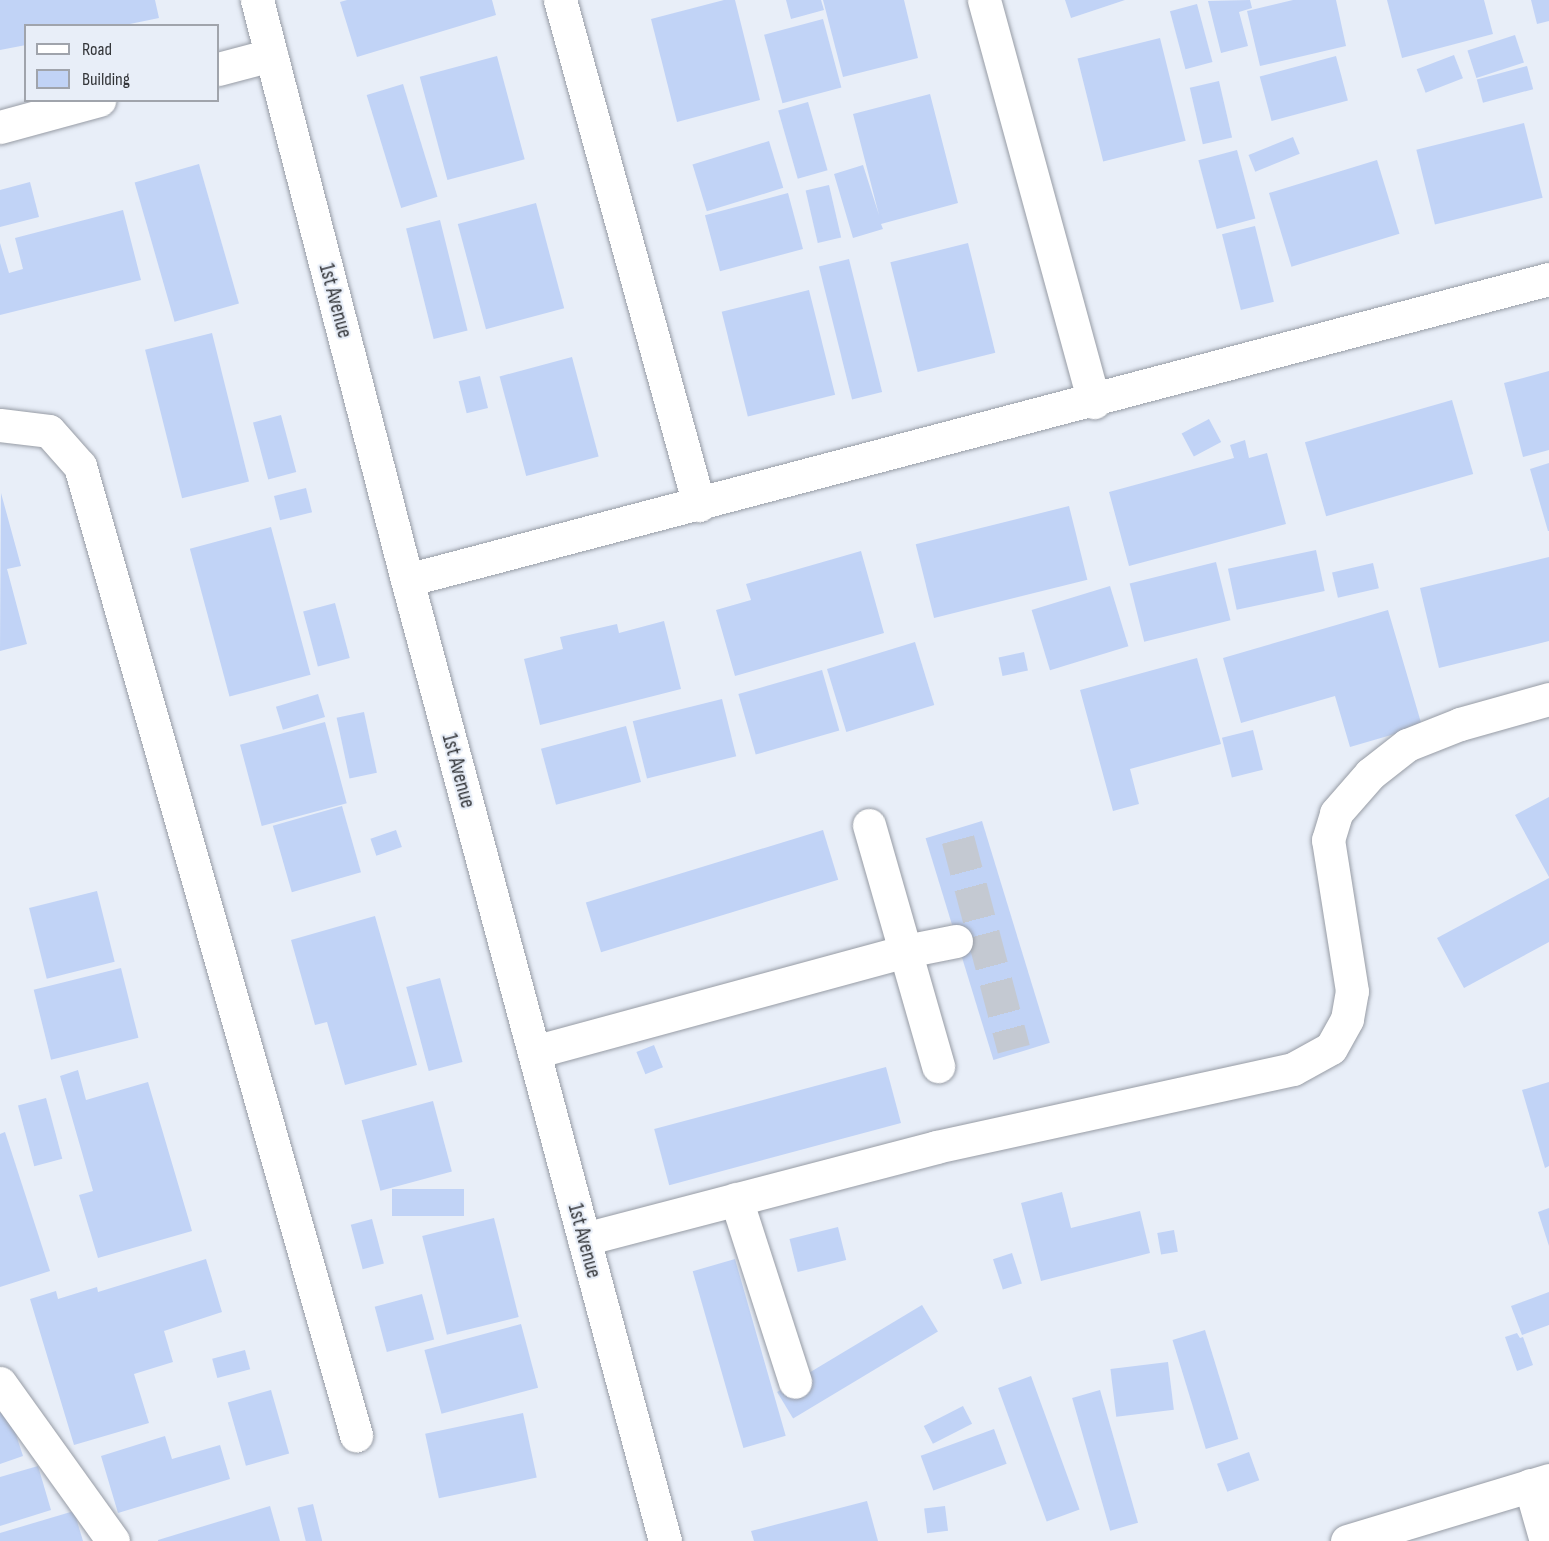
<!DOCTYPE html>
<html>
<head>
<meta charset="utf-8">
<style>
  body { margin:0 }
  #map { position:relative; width:1549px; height:1541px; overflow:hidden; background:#e8eef8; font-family:"Sofia Sans Condensed",sans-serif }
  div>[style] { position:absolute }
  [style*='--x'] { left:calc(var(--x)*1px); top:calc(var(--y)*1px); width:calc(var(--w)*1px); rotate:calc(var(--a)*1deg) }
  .building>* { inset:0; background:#c1d3f6; transform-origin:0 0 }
  .minor-tunnel>* { height:33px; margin-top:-16.5px; transform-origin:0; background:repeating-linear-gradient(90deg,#c4c9d2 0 33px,transparent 0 49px) }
  .roads { filter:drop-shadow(0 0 2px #979ca5) drop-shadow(0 0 2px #979ca5) }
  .minor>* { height:33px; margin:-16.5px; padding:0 16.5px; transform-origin:16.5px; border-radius:16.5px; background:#fff }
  span { translate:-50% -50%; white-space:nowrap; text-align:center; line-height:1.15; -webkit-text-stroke:4.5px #e8eef8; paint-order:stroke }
  .street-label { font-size:21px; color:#333539 }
  .legend { position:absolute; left:24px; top:24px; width:195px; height:78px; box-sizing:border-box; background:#e8eef8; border:2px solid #a0a4ac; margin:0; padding:8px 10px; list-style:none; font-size:18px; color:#333539 }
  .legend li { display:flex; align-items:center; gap:12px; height:30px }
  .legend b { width:30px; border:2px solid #a0a4ac }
</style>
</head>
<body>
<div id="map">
  <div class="building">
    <div style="clip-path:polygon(0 0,155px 0,159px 18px,120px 26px,26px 26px,26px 45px,0 50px)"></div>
    <div style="clip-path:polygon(347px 0,492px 0,496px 15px,357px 57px,340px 2px)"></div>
    <div style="clip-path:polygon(724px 0,735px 0,760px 100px,677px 122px,651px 19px)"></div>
    <div style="clip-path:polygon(786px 0,821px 0,824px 10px,791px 19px)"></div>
    <div style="clip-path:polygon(823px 0,904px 0,918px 58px,843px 77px)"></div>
    <div style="clip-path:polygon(1065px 0,1125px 0,1071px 18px)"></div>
    <div style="clip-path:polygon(1250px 0,1252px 8px,1239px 12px,1248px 46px,1221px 53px,1208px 1px)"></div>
    <div style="clip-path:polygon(1293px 0,1336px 0,1346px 46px,1260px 66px,1247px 11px)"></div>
    <div style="clip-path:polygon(1387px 0,1484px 0,1493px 34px,1402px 58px)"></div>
    <div style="clip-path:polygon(1531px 0,1549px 0,1549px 21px,1537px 24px)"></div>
    <div style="left:1197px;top:4px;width:60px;height:28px;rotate:75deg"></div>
    <div style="left:823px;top:19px;width:71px;height:61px;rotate:75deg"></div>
    <div style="left:1515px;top:35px;width:29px;height:50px;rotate:72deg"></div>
    <div style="left:1160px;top:38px;width:106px;height:85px;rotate:76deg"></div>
    <div style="left:1454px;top:55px;width:25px;height:40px;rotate:69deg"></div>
    <div style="left:497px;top:56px;width:107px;height:80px;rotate:75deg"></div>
    <div style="left:1336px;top:56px;width:46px;height:79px;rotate:75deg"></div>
    <div style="left:1527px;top:66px;width:24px;height:52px;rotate:75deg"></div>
    <div style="left:1219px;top:81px;width:58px;height:30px;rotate:77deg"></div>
    <div style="left:403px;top:84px;width:118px;height:38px;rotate:73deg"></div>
    <div style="clip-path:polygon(930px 94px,958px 203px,881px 224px,883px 229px,853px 238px,834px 174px,863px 165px,879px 215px,853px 114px)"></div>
    <div style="left:808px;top:102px;width:71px;height:31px;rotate:74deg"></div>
    <div style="left:1524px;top:123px;width:77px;height:111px;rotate:76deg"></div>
    <div style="left:1293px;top:137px;width:18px;height:48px;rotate:68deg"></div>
    <div style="left:769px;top:141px;width:49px;height:80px;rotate:73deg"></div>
    <div style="left:1237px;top:150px;width:71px;height:40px;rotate:75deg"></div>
    <div style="left:1377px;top:160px;width:77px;height:113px;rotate:73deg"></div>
    <div style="left:199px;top:164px;width:145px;height:67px;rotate:74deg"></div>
    <div style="clip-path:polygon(30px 182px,39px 217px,0 227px,0 190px)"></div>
    <div style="left:829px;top:185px;width:54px;height:24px;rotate:77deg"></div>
    <div style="left:788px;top:193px;width:58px;height:86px;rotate:75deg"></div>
    <div style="left:536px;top:203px;width:109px;height:81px;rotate:75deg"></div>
    <div style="clip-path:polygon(123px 210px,141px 280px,0 315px,0 243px,9px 273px,23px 269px,15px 238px)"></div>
    <div style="left:440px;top:220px;width:114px;height:35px;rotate:76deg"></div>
    <div style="left:1255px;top:226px;width:78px;height:34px;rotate:76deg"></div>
    <div style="left:968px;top:243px;width:113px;height:80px;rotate:76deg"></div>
    <div style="left:849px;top:259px;width:137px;height:31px;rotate:76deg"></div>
    <div style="left:809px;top:290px;width:108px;height:90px;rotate:76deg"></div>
    <div style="left:212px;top:333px;width:153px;height:69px;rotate:76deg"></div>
    <div style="left:572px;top:357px;width:103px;height:75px;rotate:75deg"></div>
    <div style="clip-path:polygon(1549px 371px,1549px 450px,1523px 457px,1504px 383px)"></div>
    <div style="left:480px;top:376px;width:33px;height:22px;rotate:76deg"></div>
    <div style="left:1452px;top:400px;width:77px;height:153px;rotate:74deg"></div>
    <div style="left:281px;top:415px;width:59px;height:29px;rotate:75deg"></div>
    <div style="left:1209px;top:419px;width:26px;height:31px;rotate:62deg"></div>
    <div style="clip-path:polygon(1245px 440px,1249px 458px,1267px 453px,1286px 524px,1129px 566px,1109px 492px,1234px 458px,1230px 445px)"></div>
    <div style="clip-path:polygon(1549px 463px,1549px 531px,1548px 531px,1530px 469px)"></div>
    <div style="left:306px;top:488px;width:25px;height:33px;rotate:76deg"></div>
    <div style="clip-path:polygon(1px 493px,21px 566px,7px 569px,27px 644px,0 651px)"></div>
    <div style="left:1069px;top:506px;width:76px;height:158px;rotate:76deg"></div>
    <div style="left:271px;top:527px;width:153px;height:84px;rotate:75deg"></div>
    <div style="left:1316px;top:550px;width:42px;height:90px;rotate:78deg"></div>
    <div style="clip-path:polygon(861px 551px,884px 633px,735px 676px,716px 610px,751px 600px,746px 584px)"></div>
    <div style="clip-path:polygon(1549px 557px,1549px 641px,1439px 668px,1420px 588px)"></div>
    <div style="left:1216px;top:562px;width:60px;height:89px;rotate:76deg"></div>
    <div style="left:1373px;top:563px;width:26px;height:42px;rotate:77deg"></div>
    <div style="left:1110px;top:586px;width:63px;height:82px;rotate:73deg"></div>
    <div style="left:335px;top:603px;width:57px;height:33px;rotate:75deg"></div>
    <div style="clip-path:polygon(1388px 610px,1422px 726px,1350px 747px,1335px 696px,1241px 723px,1223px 658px)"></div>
    <div style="clip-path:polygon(664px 621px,681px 689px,540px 725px,524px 659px,563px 649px,560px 637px,617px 624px,619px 633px)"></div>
    <div style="left:915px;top:642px;width:66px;height:92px;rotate:73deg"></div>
    <div style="left:1024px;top:652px;width:19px;height:26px;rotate:78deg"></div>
    <div style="clip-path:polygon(1197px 658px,1221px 744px,1130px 769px,1139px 804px,1113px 811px,1080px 690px)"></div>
    <div style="left:822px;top:670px;width:63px;height:87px;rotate:74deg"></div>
    <div style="left:318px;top:694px;width:24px;height:44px;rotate:73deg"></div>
    <div style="left:722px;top:699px;width:59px;height:92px;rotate:76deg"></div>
    <div style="left:364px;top:712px;width:62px;height:28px;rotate:78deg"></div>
    <div style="left:325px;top:722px;width:84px;height:88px;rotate:75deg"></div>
    <div style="left:626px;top:726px;width:58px;height:88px;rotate:75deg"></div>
    <div style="left:1253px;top:730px;width:41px;height:32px;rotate:76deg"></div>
    <div style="clip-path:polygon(1549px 797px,1549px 877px,1515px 815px)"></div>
    <div style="left:342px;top:806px;width:69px;height:72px;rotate:74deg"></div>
    <div style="left:982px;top:821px;width:232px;height:59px;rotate:73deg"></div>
    <div style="left:396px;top:830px;width:18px;height:27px;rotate:71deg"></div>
    <div style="left:823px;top:830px;width:52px;height:248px;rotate:73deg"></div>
    <div style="clip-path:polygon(1549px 878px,1549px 942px,1464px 988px,1437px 938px)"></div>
    <div style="left:97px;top:891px;width:73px;height:70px;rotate:76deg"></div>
    <div style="clip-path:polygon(375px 916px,417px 1065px,345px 1085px,327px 1022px,315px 1025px,291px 940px)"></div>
    <div style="left:121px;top:968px;width:72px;height:90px;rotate:76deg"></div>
    <div style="left:440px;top:978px;width:87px;height:35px;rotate:75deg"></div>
    <div style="left:654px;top:1045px;width:24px;height:19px;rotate:68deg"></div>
    <div style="left:886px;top:1067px;width:58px;height:240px;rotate:75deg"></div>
    <div style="clip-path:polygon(78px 1070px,86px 1100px,148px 1082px,192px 1231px,98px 1258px,79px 1195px,93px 1191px,60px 1076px)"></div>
    <div style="clip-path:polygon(1549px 1082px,1549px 1166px,1545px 1168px,1522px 1090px)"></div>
    <div style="left:46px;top:1098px;width:63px;height:29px;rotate:75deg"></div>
    <div style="left:433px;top:1101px;width:73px;height:74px;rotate:75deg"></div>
    <div style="clip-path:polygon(5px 1132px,50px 1271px,0 1287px,0 1134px)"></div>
    <div style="left:464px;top:1189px;width:27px;height:72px;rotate:90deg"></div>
    <div style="clip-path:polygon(1062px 1192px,1071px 1228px,1140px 1211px,1150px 1253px,1041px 1281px,1021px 1203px)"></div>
    <div style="clip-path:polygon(1549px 1208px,1549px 1246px,1538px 1212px)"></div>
    <div style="left:494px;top:1218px;width:102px;height:74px;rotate:76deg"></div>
    <div style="left:372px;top:1219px;width:46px;height:22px;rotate:75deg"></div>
    <div style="left:838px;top:1227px;width:34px;height:50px;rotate:76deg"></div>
    <div style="left:1174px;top:1230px;width:22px;height:17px;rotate:80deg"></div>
    <div style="left:1012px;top:1253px;width:32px;height:20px;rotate:72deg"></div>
    <div style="clip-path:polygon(206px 1259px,222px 1312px,164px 1331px,173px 1362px,134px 1374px,149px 1423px,74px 1445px,30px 1299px,56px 1291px,58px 1299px,97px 1287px,98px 1292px)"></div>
    <div style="left:735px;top:1259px;width:184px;height:44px;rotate:74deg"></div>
    <div style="clip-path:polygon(1549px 1292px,1549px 1325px,1522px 1335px,1511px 1306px)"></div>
    <div style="left:422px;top:1294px;width:47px;height:49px;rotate:75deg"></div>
    <div style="left:922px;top:1305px;width:31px;height:169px;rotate:59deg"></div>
    <div style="left:521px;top:1324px;width:66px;height:100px;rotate:75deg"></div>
    <div style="left:1205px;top:1330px;width:114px;height:34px;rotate:73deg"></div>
    <div style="clip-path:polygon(1517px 1333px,1520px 1338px,1523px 1337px,1533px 1365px,1517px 1371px,1505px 1337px)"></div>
    <div style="left:245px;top:1350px;width:20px;height:34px;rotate:75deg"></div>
    <div style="left:1168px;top:1362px;width:48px;height:58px;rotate:83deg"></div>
    <div style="left:1031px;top:1376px;width:142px;height:35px;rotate:70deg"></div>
    <div style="left:271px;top:1390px;width:66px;height:45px;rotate:74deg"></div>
    <div style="left:1100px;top:1390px;width:138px;height:29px;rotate:74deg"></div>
    <div style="left:963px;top:1406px;width:20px;height:44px;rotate:63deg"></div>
    <div style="clip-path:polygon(8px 1410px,23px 1456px,0 1464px,0 1413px)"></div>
    <div style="left:523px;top:1413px;width:66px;height:100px;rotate:78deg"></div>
    <div style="left:994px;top:1429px;width:37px;height:78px;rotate:70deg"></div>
    <div style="clip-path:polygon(165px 1436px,172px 1459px,220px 1445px,230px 1479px,118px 1513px,101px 1456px)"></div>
    <div style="left:1249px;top:1452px;width:30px;height:34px;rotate:70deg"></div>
    <div style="clip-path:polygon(38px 1466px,51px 1510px,0 1526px,0 1477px)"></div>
    <div style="clip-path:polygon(867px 1501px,878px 1541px,754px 1541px,751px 1531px)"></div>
    <div style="left:313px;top:1504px;width:38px;height:16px;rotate:76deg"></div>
    <div style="clip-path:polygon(270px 1506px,280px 1541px,158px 1541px,158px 1540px)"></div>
    <div style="left:945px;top:1506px;width:25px;height:21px;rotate:83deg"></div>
    <div style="clip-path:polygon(74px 1511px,83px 1541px,0 1541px,0 1533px)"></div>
  </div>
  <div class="minor-tunnel">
    <div style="--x:958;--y:839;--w:217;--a:75.1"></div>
  </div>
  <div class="roads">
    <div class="minor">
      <div style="--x:257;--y:0;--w:599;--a:75.5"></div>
      <div style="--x:407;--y:580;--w:995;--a:74.97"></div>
      <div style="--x:560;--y:0;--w:524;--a:74.61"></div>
      <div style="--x:984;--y:0;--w:417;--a:74.7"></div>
      <div style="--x:218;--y:69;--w:55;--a:-14.8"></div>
      <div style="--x:0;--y:127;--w:103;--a:-15.3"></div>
      <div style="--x:0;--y:425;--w:49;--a:7"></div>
      <div style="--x:49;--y:431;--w:47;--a:48.5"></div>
      <div style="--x:80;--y:466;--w:1008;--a:74.1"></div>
      <div style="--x:407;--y:580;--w:1181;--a:-14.77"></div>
      <div style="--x:869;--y:825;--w:251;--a:74"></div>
      <div style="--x:534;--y:1052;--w:385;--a:-15.2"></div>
      <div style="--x:906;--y:951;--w:51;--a:-11.3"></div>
      <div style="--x:736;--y:1199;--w:192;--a:72.1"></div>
      <div style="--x:584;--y:1239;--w:364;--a:-14.6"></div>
      <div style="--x:936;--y:1147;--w:365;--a:-12.3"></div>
      <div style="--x:1293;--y:1069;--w:43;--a:-28.9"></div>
      <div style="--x:1331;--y:1048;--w:33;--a:-61"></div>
      <div style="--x:1347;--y:1019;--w:28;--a:-80"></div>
      <div style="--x:1352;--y:991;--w:153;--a:-99"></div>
      <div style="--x:1328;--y:840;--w:28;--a:-73"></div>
      <div style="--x:1336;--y:813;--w:52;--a:-48.9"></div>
      <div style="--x:1370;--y:774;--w:47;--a:-38.1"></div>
      <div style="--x:1407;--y:745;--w:57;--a:-21.6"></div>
      <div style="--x:1460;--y:724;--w:92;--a:-15.7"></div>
      <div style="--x:0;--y:1383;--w:194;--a:54.4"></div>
      <div style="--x:1530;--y:1485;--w:58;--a:74.1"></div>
      <div style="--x:1347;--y:1541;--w:211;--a:-16.8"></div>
    </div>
  </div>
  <div class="street-label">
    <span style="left:335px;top:301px;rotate:75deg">1st Avenue</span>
    <span style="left:458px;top:771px;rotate:75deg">1st Avenue</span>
    <span style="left:584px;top:1241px;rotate:75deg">1st Avenue</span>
  </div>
  <ul class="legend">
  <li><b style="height:8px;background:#fff"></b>Road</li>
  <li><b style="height:16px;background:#c1d3f6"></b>Building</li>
  </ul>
</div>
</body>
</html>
